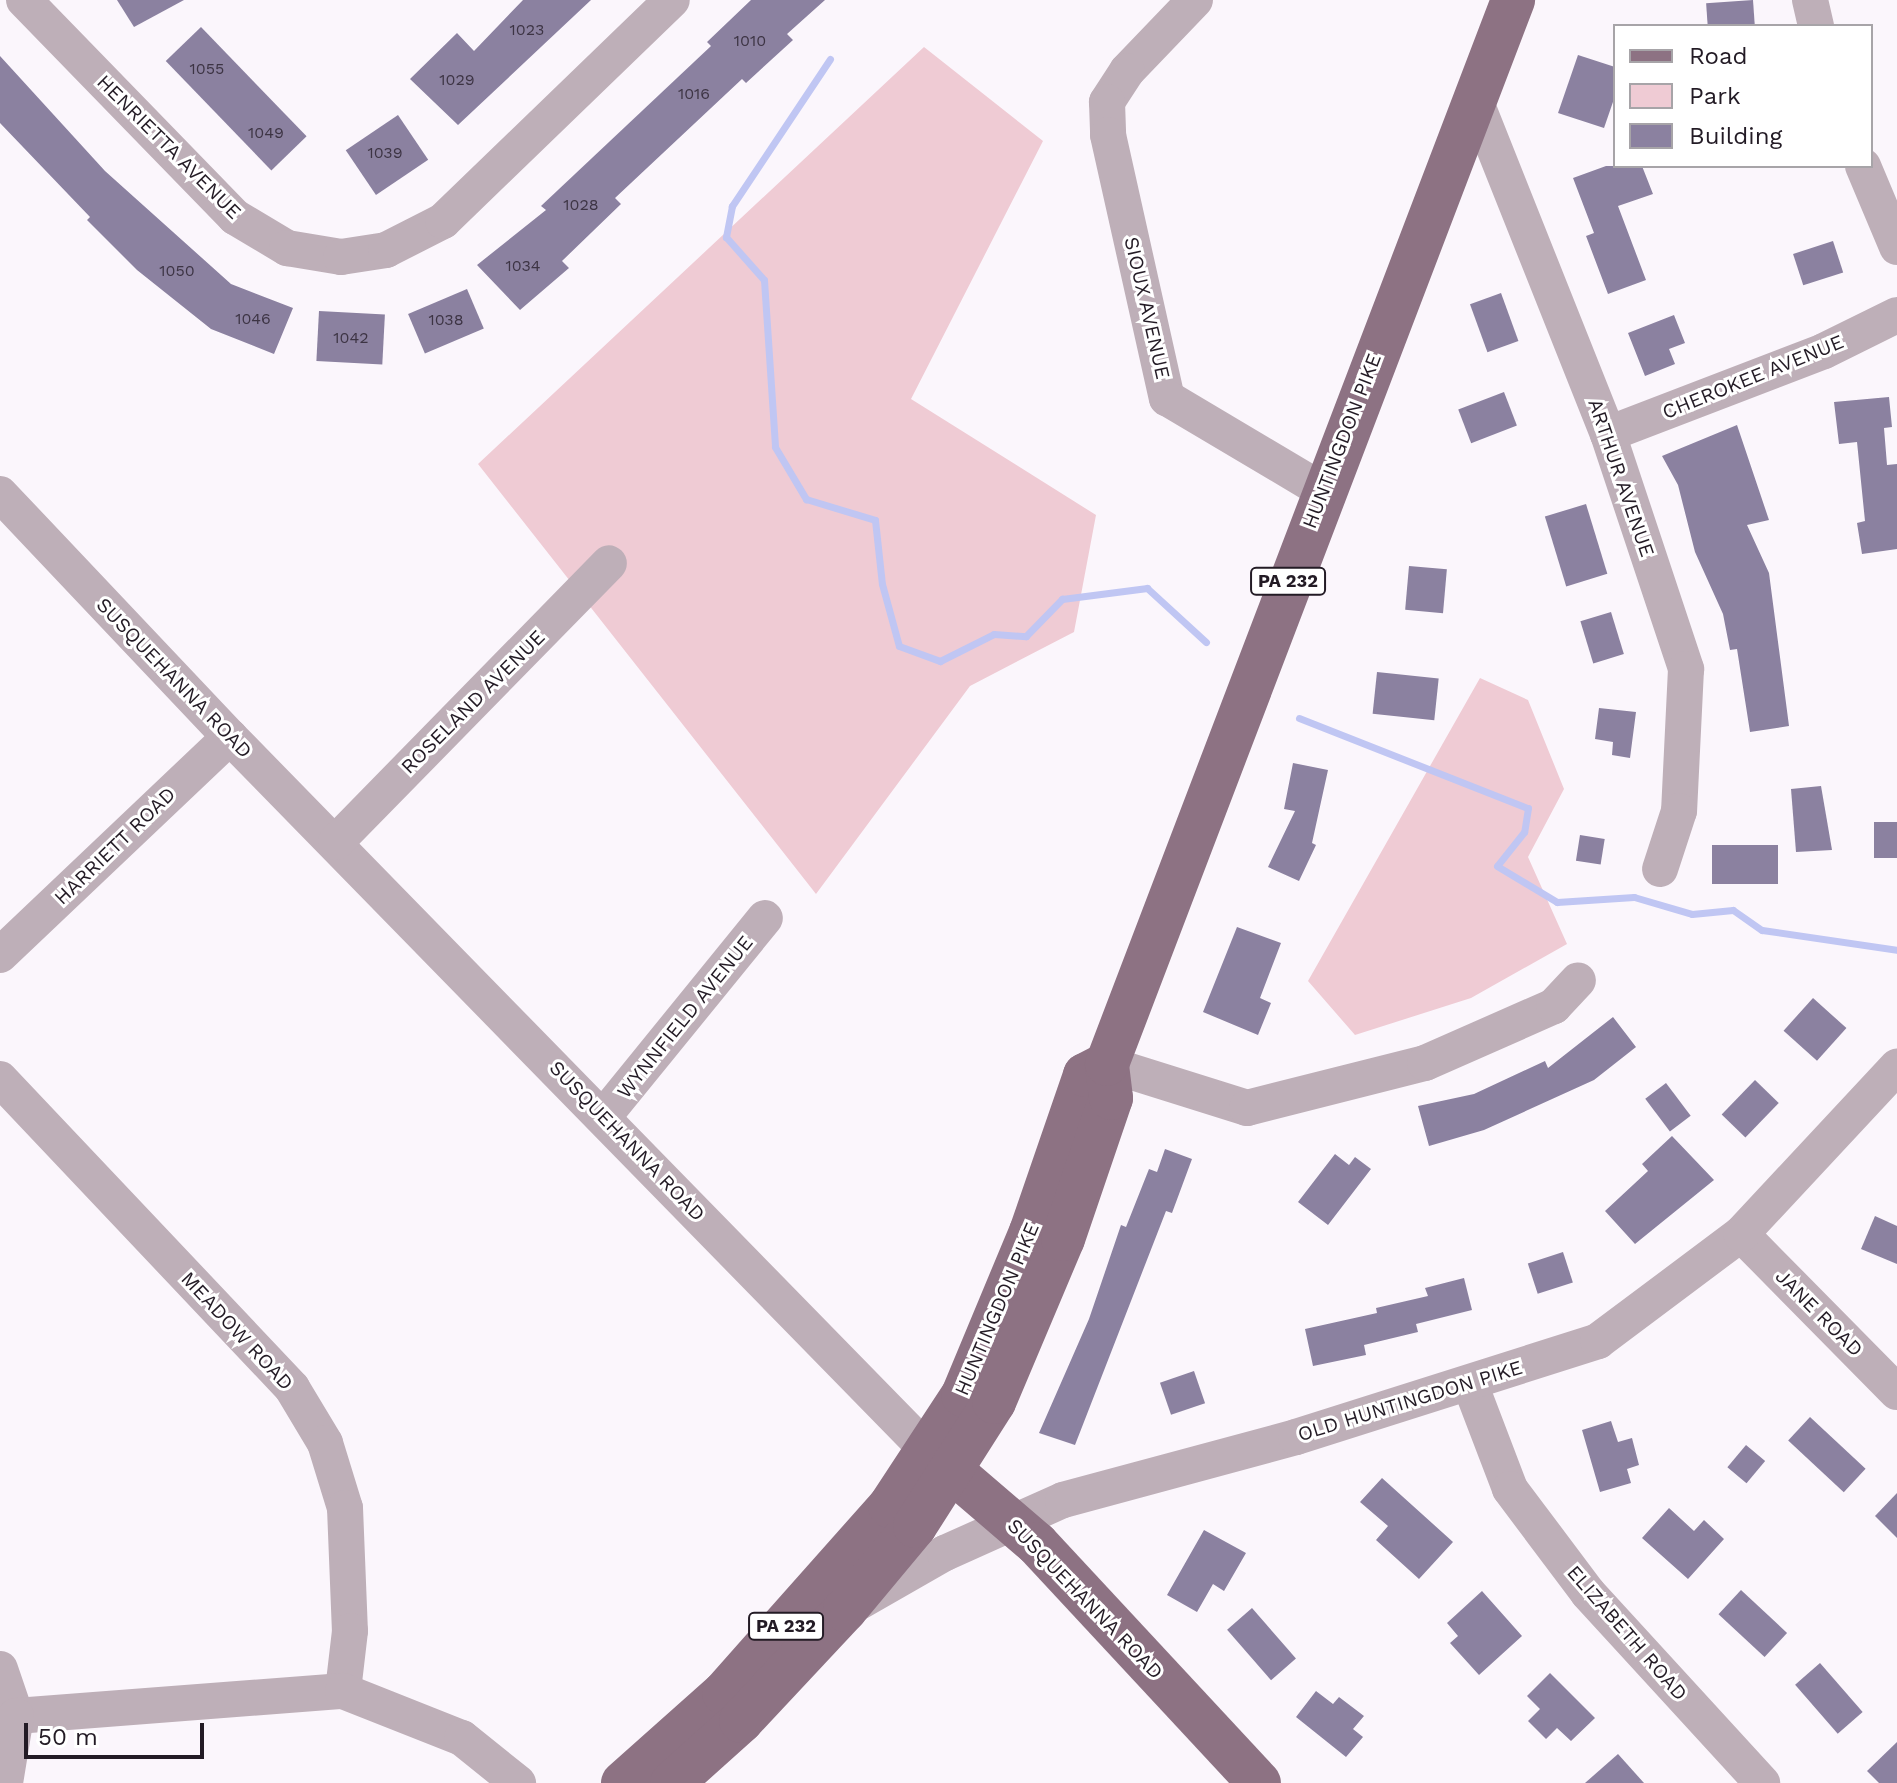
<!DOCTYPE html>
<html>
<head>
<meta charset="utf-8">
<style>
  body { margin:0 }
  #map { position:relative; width:1897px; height:1783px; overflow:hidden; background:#fbf6fc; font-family:"Work Sans",sans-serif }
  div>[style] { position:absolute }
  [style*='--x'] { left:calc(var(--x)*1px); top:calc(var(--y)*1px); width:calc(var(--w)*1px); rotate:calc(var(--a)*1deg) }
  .green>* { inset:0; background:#efcbd4 }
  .stream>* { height:7px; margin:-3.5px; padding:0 3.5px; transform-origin:3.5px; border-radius:3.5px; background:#c0c6f3 }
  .building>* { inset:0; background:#8b81a0; transform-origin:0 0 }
  .minor>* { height:36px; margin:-18px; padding:0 18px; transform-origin:18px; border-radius:18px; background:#beafb8 }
  .major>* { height:44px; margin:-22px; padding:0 22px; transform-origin:22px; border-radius:22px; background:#8d7283 }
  span { translate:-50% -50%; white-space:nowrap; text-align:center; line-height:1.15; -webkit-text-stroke:6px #fff; paint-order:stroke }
  .number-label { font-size:16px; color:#3d3444 }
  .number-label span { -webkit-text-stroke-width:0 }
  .shield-label span { padding:2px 6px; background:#fff; border:2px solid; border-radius:6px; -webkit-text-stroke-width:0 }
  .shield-label { font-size:18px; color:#231b25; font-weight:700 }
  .street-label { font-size:20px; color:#231b25 }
  .legend { position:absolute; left:1613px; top:24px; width:260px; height:144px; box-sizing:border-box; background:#fff; border:2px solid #a7a4a8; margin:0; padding:10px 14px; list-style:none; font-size:24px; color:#231b25 }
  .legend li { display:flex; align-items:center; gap:16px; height:40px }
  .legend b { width:40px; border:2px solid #a7a4a8 }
  .scale { position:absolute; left:24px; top:1723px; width:180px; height:36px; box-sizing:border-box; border:4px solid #231b25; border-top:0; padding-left:10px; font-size:24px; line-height:28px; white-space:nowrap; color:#231b25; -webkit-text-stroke:6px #fff; paint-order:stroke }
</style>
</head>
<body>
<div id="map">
  <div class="green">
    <div style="clip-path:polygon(924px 47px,1043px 141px,911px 399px,1096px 515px,1074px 632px,970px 686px,816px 894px,478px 464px)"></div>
    <div style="clip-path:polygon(1480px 678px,1528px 700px,1564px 789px,1528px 857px,1567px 944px,1471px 998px,1355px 1035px,1308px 981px)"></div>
  </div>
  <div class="stream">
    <div style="--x:830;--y:59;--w:177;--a:123.7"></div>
    <div style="--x:732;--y:206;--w:32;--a:101"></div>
    <div style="--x:726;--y:237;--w:57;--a:48.5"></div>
    <div style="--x:764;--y:280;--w:167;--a:86.2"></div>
    <div style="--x:775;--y:447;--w:61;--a:59.2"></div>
    <div style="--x:806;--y:499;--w:72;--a:16.9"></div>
    <div style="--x:875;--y:520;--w:64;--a:83.8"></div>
    <div style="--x:882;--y:584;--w:64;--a:74.7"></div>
    <div style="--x:899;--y:646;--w:44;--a:20.1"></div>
    <div style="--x:940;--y:661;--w:60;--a:-26.6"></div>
    <div style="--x:994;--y:634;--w:32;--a:4"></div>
    <div style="--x:1026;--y:636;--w:52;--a:-45.8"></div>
    <div style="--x:1062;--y:599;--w:86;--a:-7.4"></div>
    <div style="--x:1147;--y:588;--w:80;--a:42.5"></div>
    <div style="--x:1299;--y:718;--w:246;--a:21.5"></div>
    <div style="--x:1528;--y:808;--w:24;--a:99"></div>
    <div style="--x:1524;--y:832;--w:43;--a:128.5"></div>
    <div style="--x:1497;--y:866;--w:70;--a:31"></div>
    <div style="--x:1557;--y:902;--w:77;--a:-3.7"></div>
    <div style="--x:1634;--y:897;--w:60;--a:16.3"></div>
    <div style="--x:1692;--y:914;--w:41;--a:-5.6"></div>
    <div style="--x:1733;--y:910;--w:35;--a:35"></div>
    <div style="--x:1762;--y:930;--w:136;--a:8.4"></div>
  </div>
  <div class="building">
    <div style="clip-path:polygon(117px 0,184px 0,134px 27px)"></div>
    <div style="clip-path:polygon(523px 0,591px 0,458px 125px,410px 79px,457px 33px,474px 51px)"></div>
    <div style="clip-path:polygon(751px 0,825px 0,787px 34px,793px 40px,746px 83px,742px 79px,615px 198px,621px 204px,562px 261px,569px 268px,520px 310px,477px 265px,546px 210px,541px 206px,711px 46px,707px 42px)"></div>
    <div style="left:1753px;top:0;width:26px;height:47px;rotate:86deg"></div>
    <div style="left:201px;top:27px;width:152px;height:49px;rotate:46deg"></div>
    <div style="clip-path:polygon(1578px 55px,1615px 67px,1615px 96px,1604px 128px,1558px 113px)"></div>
    <div style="clip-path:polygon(0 56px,105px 171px,231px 284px,293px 308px,274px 354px,211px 329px,137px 270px,87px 220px,90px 217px,0 123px)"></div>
    <div style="left:398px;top:115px;width:54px;height:63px;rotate:56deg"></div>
    <div style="clip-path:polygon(1606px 166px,1642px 166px,1653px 194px,1618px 206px,1646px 280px,1608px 294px,1586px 236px,1594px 233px,1573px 178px)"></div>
    <div style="left:1833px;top:241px;width:33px;height:42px;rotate:72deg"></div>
    <div style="left:467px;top:289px;width:43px;height:64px;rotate:67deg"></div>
    <div style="left:1501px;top:293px;width:51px;height:33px;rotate:70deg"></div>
    <div style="left:319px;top:311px;width:66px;height:50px;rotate:3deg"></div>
    <div style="clip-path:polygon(1674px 315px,1685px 343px,1669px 349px,1675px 364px,1645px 376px,1628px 333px)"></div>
    <div style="left:1504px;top:392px;width:36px;height:49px;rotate:69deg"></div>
    <div style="clip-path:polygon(1889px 397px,1892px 427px,1884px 428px,1887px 465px,1897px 464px,1897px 549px,1862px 554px,1857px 523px,1865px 521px,1857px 442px,1839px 444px,1834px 402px)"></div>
    <div style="clip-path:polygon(1737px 425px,1769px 520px,1747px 525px,1769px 573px,1789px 726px,1750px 732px,1737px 649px,1730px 650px,1723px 614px,1695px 552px,1678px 485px,1662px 456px)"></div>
    <div style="left:1586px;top:504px;width:73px;height:43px;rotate:73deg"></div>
    <div style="left:1409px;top:566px;width:38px;height:44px;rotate:5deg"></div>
    <div style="left:1611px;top:612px;width:44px;height:32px;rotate:73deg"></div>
    <div style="left:1377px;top:672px;width:62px;height:42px;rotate:6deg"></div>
    <div style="clip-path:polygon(1599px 708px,1636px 712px,1630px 758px,1612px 755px,1613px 742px,1595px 739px)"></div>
    <div style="clip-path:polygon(1293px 763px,1328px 770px,1312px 843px,1316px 845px,1299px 881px,1268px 867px,1295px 811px,1284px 809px)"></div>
    <div style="clip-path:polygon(1821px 786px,1832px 850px,1796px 852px,1791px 789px)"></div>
    <div style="left:1897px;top:822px;width:36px;height:23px;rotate:90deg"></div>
    <div style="left:1580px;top:835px;width:25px;height:26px;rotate:9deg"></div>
    <div style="left:1712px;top:845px;width:66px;height:39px"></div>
    <div style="clip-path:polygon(1237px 927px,1281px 943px,1260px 998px,1271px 1003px,1258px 1035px,1203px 1012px)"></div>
    <div style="left:1813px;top:998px;width:45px;height:44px;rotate:42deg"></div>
    <div style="clip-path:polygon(1613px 1017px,1636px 1047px,1594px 1080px,1484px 1130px,1429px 1146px,1418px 1106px,1474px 1094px,1545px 1061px,1548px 1068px)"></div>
    <div style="left:1755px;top:1080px;width:33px;height:48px;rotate:44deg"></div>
    <div style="left:1666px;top:1083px;width:41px;height:26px;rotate:53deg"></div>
    <div style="clip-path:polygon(1672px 1136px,1714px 1180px,1635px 1244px,1605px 1211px,1648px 1171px,1642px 1164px)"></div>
    <div style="clip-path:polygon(1165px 1149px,1192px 1159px,1172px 1213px,1166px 1211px,1075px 1445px,1039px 1433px,1089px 1319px,1121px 1225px,1126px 1227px,1149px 1169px,1157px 1172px)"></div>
    <div style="clip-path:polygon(1335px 1154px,1349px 1165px,1355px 1157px,1371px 1169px,1328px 1225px,1298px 1202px)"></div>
    <div style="clip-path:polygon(1875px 1216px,1897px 1226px,1897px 1264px,1861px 1249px)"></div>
    <div style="left:1563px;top:1252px;width:32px;height:37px;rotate:72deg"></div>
    <div style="clip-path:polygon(1464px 1278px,1472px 1310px,1416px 1324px,1418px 1332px,1364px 1345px,1366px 1355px,1313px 1366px,1305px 1329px,1377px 1313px,1376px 1308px,1428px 1296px,1425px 1288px)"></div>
    <div style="left:1194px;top:1371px;width:34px;height:36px;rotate:71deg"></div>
    <div style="left:1810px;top:1417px;width:76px;height:32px;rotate:43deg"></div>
    <div style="clip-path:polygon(1611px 1421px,1618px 1442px,1632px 1438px,1639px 1465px,1627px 1469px,1631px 1483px,1600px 1492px,1582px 1430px)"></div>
    <div style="left:1746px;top:1445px;width:25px;height:29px;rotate:40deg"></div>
    <div style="clip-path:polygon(1382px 1478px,1453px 1542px,1419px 1579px,1376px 1540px,1388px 1526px,1360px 1502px)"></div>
    <div style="clip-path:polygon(1897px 1493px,1897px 1538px,1875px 1516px)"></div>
    <div style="clip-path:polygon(1669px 1508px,1694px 1531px,1704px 1520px,1724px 1539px,1688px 1579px,1642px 1538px)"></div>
    <div style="clip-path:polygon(1204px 1530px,1246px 1553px,1224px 1591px,1213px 1584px,1197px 1612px,1167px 1595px)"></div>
    <div style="left:1741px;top:1590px;width:63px;height:33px;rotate:43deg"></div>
    <div style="clip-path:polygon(1482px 1591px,1522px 1636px,1479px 1675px,1450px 1643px,1458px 1636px,1447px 1623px)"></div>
    <div style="left:1252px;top:1608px;width:67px;height:33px;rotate:49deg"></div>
    <div style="left:1820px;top:1663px;width:65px;height:33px;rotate:49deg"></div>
    <div style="clip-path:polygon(1550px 1673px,1595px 1718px,1571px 1741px,1557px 1728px,1546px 1739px,1528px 1721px,1540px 1709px,1527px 1696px)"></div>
    <div style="clip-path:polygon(1316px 1691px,1333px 1704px,1339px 1697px,1364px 1716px,1353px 1729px,1363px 1737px,1346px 1757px,1296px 1717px)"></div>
    <div style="clip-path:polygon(1897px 1742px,1897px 1783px,1879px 1783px,1867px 1771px)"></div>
    <div style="clip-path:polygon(1618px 1754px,1644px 1783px,1585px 1783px)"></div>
  </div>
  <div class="minor">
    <div style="--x:24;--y:0;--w:303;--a:45.8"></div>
    <div style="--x:235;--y:217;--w:61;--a:30.8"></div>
    <div style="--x:287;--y:248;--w:55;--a:9.5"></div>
    <div style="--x:341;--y:257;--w:46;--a:-8.8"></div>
    <div style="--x:386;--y:250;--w:64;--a:-27"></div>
    <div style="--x:443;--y:221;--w:318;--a:-44"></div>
    <div style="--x:1195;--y:0;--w:98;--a:133.8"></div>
    <div style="--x:1127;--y:71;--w:37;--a:123"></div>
    <div style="--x:1107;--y:102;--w:33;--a:88"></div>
    <div style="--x:1108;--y:135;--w:270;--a:77.4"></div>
    <div style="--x:1167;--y:398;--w:180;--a:30.7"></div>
    <div style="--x:1810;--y:0;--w:27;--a:77"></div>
    <div style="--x:1475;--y:100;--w:360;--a:68.3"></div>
    <div style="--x:1608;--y:434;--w:248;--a:71.6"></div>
    <div style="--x:1686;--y:669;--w:142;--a:92.8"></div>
    <div style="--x:1679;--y:811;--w:61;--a:108.1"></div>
    <div style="--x:1863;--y:166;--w:88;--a:67.2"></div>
    <div style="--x:1608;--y:434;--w:231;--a:-21"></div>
    <div style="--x:1824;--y:351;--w:81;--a:-26.3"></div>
    <div style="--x:0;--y:494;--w:335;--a:46.6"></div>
    <div style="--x:230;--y:737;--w:997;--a:45.65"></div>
    <div style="--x:336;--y:842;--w:390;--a:-45.6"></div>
    <div style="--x:0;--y:955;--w:317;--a:-43.5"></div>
    <div style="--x:1107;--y:1064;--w:147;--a:17.4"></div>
    <div style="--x:1247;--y:1108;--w:184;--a:-14.2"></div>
    <div style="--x:1425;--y:1063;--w:141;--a:-23.8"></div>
    <div style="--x:1554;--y:1006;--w:35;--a:-47"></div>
    <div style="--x:0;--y:1079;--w:425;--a:46.6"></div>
    <div style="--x:292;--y:1388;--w:64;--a:59"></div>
    <div style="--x:325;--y:1443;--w:68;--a:72.9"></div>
    <div style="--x:345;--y:1508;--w:123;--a:87.7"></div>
    <div style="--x:350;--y:1631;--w:60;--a:96.7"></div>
    <div style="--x:604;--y:1116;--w:255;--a:-50.9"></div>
    <div style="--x:1741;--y:1234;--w:222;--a:45.4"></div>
    <div style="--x:1470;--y:1384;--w:112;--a:69.1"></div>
    <div style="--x:1510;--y:1489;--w:130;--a:53.1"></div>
    <div style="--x:1588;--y:1593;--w:258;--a:47.5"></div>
    <div style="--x:859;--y:1602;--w:99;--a:-29.7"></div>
    <div style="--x:945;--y:1553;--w:129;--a:-24.2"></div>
    <div style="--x:1063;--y:1500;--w:241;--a:-15.1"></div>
    <div style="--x:1296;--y:1437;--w:317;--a:-17.6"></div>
    <div style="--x:1598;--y:1341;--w:179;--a:-36.8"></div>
    <div style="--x:1741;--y:1234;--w:229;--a:-47"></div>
    <div style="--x:0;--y:1669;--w:50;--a:71.2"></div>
    <div style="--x:16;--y:1716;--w:328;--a:-4.4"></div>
    <div style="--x:343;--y:1691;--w:128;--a:21.6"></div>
    <div style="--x:462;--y:1738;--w:72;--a:38.8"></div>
    <div style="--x:5;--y:1783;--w:68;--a:-80.7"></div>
  </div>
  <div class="major">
    <div style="--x:932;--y:1454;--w:138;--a:40.6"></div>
    <div style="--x:1037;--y:1544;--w:326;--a:47.1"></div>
    <div style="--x:623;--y:1783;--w:135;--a:-41.7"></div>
    <div style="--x:724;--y:1693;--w:250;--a:-48.4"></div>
    <div style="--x:890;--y:1506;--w:133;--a:-56.7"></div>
    <div style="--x:963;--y:1395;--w:177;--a:-67.4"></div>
    <div style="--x:1031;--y:1232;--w:166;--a:-71"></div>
    <div style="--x:1085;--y:1075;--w:25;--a:-27"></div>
    <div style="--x:672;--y:1783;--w:93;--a:-41.9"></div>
    <div style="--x:741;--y:1721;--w:152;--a:-46.9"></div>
    <div style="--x:845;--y:1610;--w:109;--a:-50.2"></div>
    <div style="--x:915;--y:1526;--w:147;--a:-57.5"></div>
    <div style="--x:994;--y:1402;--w:177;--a:-67.1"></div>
    <div style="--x:1063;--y:1239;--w:149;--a:-71.2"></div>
    <div style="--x:1111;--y:1098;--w:34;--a:-97"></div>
    <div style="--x:1107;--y:1064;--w:1139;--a:-69.11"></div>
  </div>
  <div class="number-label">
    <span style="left:527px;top:30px">1023</span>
    <span style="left:750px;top:41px">1010</span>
    <span style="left:207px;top:69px">1055</span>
    <span style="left:457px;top:80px">1029</span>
    <span style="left:694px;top:94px">1016</span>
    <span style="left:266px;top:133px">1049</span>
    <span style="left:385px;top:153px">1039</span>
    <span style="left:581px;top:205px">1028</span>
    <span style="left:523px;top:266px">1034</span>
    <span style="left:177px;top:271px">1050</span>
    <span style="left:253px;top:319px">1046</span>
    <span style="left:446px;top:320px">1038</span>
    <span style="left:351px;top:338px">1042</span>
  </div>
  <div class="shield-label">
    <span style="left:1288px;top:581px">PA 232</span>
    <span style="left:786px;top:1626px">PA 232</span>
  </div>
  <div class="street-label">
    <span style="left:169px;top:147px;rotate:45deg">HENRIETTA AVENUE</span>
    <span style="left:1147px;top:308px;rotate:77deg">SIOUX AVENUE</span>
    <span style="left:1753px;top:377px;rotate:-22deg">CHEROKEE AVENUE</span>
    <span style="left:1342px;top:441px;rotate:-69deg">HUNTINGDON PIKE</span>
    <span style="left:1621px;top:478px;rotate:71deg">ARTHUR AVENUE</span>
    <span style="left:174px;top:678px;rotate:46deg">SUSQUEHANNA ROAD</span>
    <span style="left:473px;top:702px;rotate:-45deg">ROSELAND AVENUE</span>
    <span style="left:115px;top:846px;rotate:-44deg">HARRIETT ROAD</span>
    <span style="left:685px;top:1017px;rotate:-51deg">WYNNFIELD AVENUE</span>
    <span style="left:627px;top:1141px;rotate:46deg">SUSQUEHANNA ROAD</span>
    <span style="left:997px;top:1309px;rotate:-67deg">HUNTINGDON PIKE</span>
    <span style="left:1819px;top:1313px;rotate:45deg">JANE ROAD</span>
    <span style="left:237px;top:1331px;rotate:47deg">MEADOW ROAD</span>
    <span style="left:1410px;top:1401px;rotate:-17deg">OLD HUNTINGDON PIKE</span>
    <span style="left:1085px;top:1599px;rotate:46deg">SUSQUEHANNA ROAD</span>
    <span style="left:1627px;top:1633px;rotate:49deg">ELIZABETH ROAD</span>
  </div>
  <ul class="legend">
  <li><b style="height:10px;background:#8d7283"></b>Road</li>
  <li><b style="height:22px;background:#efcbd4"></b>Park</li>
  <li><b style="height:22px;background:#8b81a0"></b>Building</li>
  </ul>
  <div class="scale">50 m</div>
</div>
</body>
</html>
